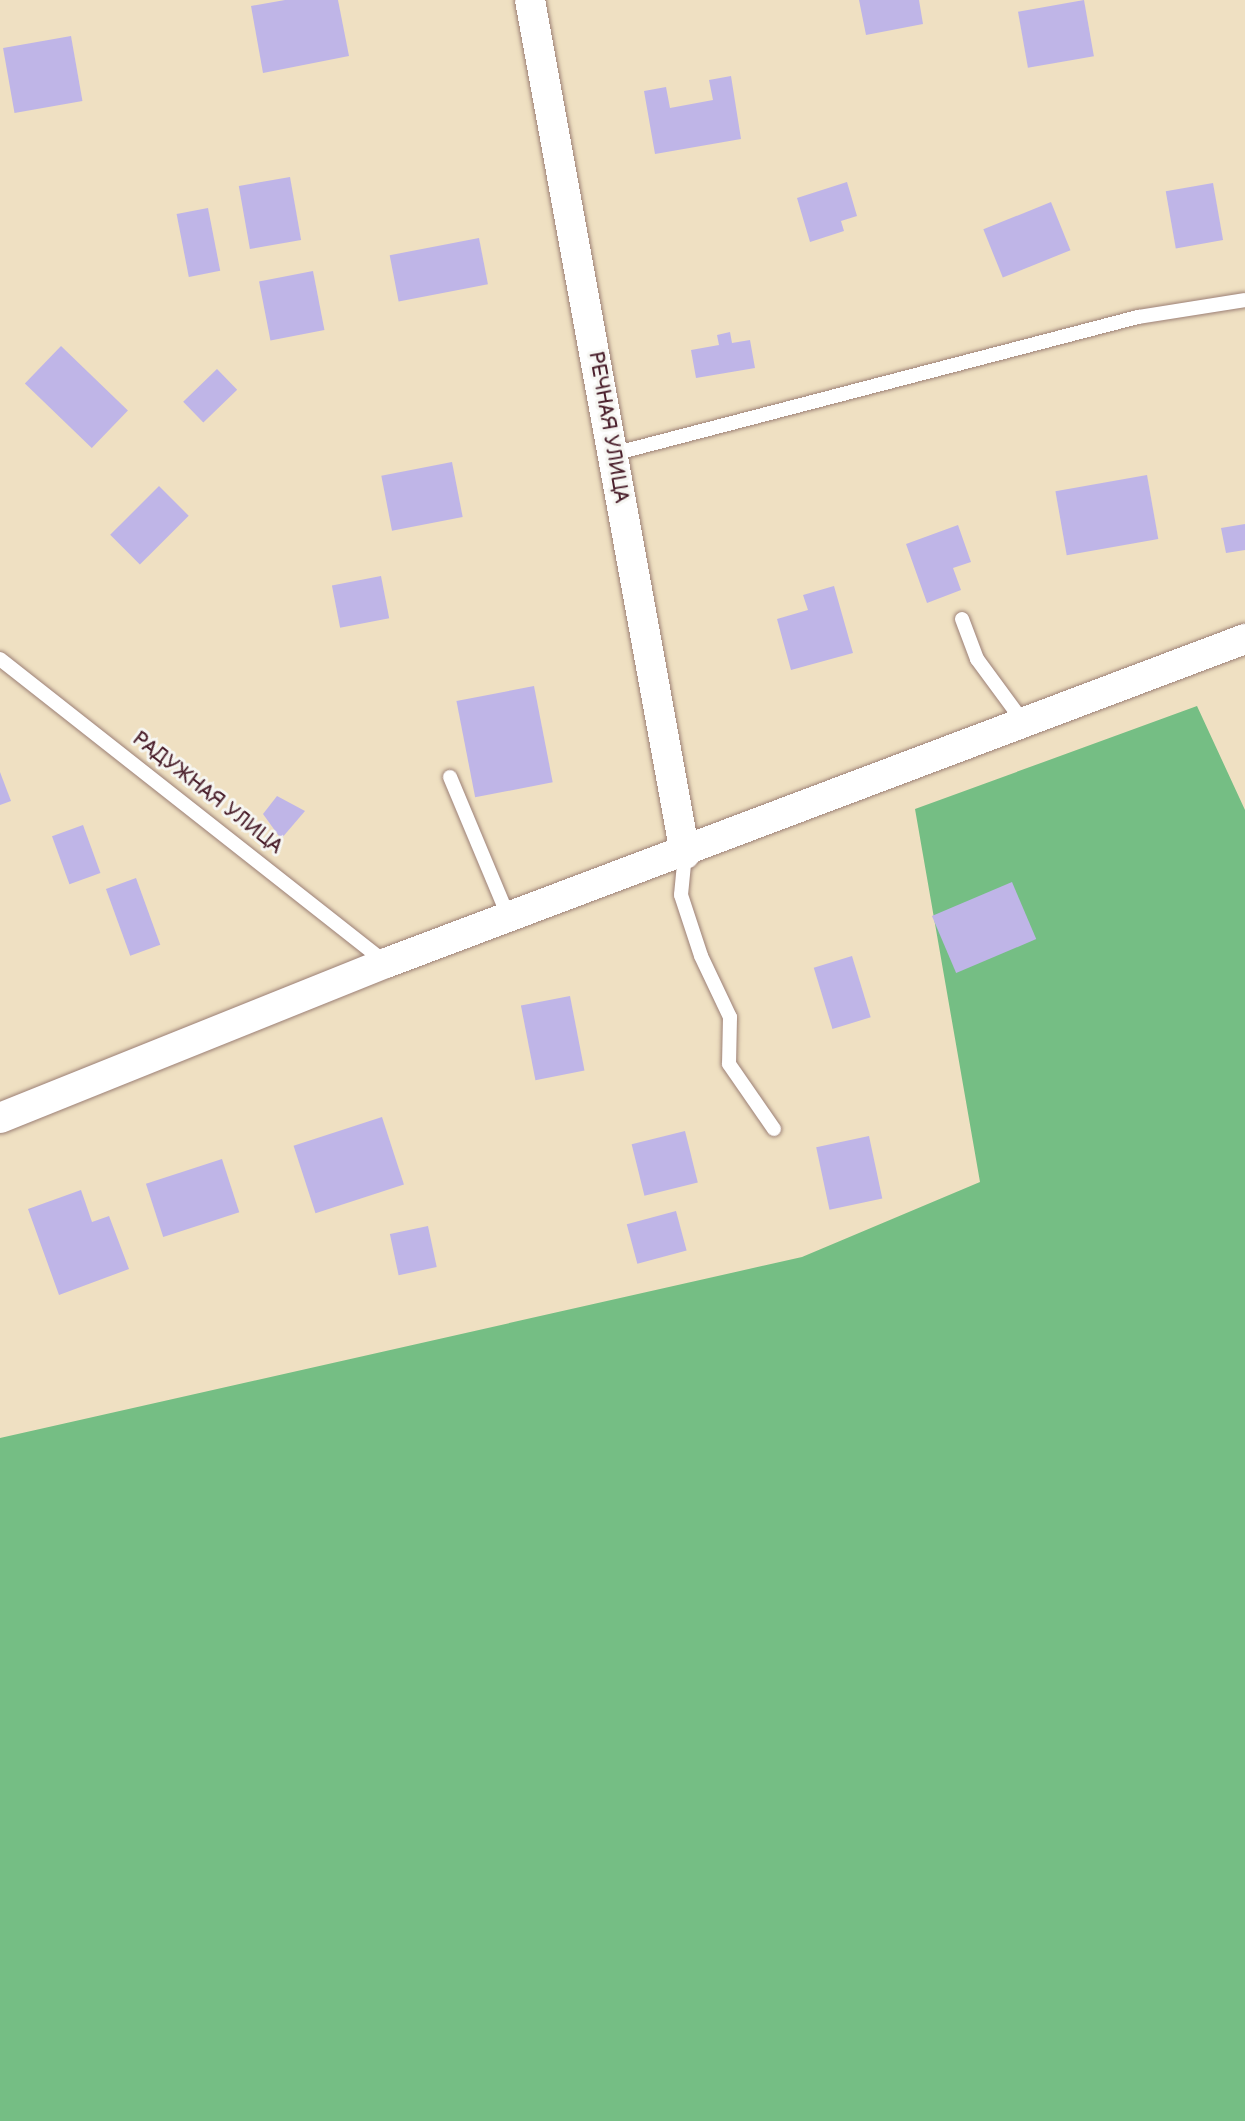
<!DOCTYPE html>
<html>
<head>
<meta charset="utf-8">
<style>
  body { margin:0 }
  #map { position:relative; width:1245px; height:2121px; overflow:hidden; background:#efe0c2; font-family:"Balsamiq Sans",sans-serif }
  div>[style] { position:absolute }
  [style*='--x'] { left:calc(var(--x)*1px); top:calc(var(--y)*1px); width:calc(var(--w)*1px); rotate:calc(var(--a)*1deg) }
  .forest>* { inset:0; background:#75be84 }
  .building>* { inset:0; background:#bfb5e7; transform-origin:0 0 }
  .roads { filter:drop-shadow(0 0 2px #9c8076) drop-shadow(0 0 2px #9c8076) }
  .lane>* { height:14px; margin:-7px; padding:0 7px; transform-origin:7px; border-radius:7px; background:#fff }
  .street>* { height:30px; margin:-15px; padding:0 15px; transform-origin:15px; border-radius:15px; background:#fff }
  span { translate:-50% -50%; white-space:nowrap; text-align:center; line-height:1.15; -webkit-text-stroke:6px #f6f6f2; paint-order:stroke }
  .street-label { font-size:20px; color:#4a1f2b }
</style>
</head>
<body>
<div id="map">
  <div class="forest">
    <div style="clip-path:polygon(1197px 706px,1245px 810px,1245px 2121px,0 2121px,0 1438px,802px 1257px,980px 1182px,915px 809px)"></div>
  </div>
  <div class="building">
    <div style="clip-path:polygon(285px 0,338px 0,349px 56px,263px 73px,251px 6px)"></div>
    <div style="clip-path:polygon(859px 0,919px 0,923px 24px,866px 35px)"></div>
    <div style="left:1084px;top:0;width:57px;height:67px;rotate:80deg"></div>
    <div style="left:71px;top:36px;width:66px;height:69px;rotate:80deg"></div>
    <div style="clip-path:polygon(731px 76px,741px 139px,655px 154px,644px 91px,666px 87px,670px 108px,713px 100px,709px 80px)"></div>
    <div style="left:290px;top:177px;width:64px;height:52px;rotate:80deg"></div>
    <div style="clip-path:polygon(847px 182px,857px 216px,841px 221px,844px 231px,810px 242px,797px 198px)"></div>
    <div style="left:1213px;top:183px;width:58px;height:48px;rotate:80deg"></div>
    <div style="left:1051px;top:202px;width:52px;height:73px;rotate:68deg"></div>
    <div style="left:208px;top:208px;width:64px;height:32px;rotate:79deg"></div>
    <div style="left:479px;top:238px;width:47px;height:91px;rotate:79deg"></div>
    <div style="left:313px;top:271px;width:60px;height:55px;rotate:79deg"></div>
    <div style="clip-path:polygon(730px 332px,732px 343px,750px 340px,755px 368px,696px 378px,691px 350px,719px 345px,717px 335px)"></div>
    <div style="left:61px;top:346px;width:93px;height:52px;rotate:44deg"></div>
    <div style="left:217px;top:369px;width:29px;height:47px;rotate:46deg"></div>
    <div style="left:452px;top:462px;width:56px;height:72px;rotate:79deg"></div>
    <div style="left:1147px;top:475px;width:65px;height:93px;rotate:80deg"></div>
    <div style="left:159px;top:486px;width:42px;height:69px;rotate:45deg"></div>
    <div style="clip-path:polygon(1245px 524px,1245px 550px,1226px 553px,1221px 528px)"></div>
    <div style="clip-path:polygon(958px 525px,971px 562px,953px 568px,961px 590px,927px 603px,906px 544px)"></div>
    <div style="left:381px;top:576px;width:43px;height:50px;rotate:79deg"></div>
    <div style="clip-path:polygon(834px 586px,853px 653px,791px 670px,777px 619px,808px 610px,803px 595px)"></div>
    <div style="left:534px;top:686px;width:98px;height:79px;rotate:79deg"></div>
    <div style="clip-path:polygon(0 772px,11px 801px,0 805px)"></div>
    <div style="clip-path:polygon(277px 796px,305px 811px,281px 839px,263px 814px)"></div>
    <div style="left:83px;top:825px;width:51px;height:33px;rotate:70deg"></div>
    <div style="left:136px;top:878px;width:71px;height:32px;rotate:70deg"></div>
    <div style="left:1012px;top:882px;width:62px;height:87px;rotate:67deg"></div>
    <div style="left:852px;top:956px;width:64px;height:40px;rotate:73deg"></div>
    <div style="left:570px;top:996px;width:76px;height:50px;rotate:79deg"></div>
    <div style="left:382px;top:1117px;width:71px;height:93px;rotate:72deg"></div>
    <div style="left:685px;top:1131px;width:53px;height:55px;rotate:76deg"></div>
    <div style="left:869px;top:1136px;width:64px;height:54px;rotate:78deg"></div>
    <div style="left:222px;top:1159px;width:56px;height:80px;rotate:72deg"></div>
    <div style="clip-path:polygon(81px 1190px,92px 1222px,109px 1216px,129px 1269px,59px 1295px,28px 1209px)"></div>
    <div style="left:676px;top:1211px;width:41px;height:51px;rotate:75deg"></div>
    <div style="left:428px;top:1226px;width:42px;height:39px;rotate:78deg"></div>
  </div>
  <div class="roads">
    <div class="lane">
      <div style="--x:613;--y:454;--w:543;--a:-14.63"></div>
      <div style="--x:1138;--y:317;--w:108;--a:-9"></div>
      <div style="--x:962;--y:619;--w:43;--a:69.4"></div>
      <div style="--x:977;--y:659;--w:79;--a:53.7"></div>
      <div style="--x:0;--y:659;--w:491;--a:38.2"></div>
      <div style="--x:450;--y:777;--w:153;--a:67.3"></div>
      <div style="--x:685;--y:854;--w:41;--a:95.6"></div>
      <div style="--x:681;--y:895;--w:64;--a:71.8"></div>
      <div style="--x:701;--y:956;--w:68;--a:64.6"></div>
      <div style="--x:730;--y:1017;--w:47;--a:91.2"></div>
      <div style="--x:729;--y:1064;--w:79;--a:55.3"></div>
    </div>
    <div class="street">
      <div style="--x:530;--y:0;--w:868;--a:79.71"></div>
      <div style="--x:0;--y:1118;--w:416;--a:-21.9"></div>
      <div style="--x:386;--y:963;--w:918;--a:-20.67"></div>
    </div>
  </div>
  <div class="street-label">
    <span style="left:608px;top:427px;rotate:80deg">РЕЧНАЯ УЛИЦА</span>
    <span style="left:207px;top:793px;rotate:38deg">РАДУЖНАЯ УЛИЦА</span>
  </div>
</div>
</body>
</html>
